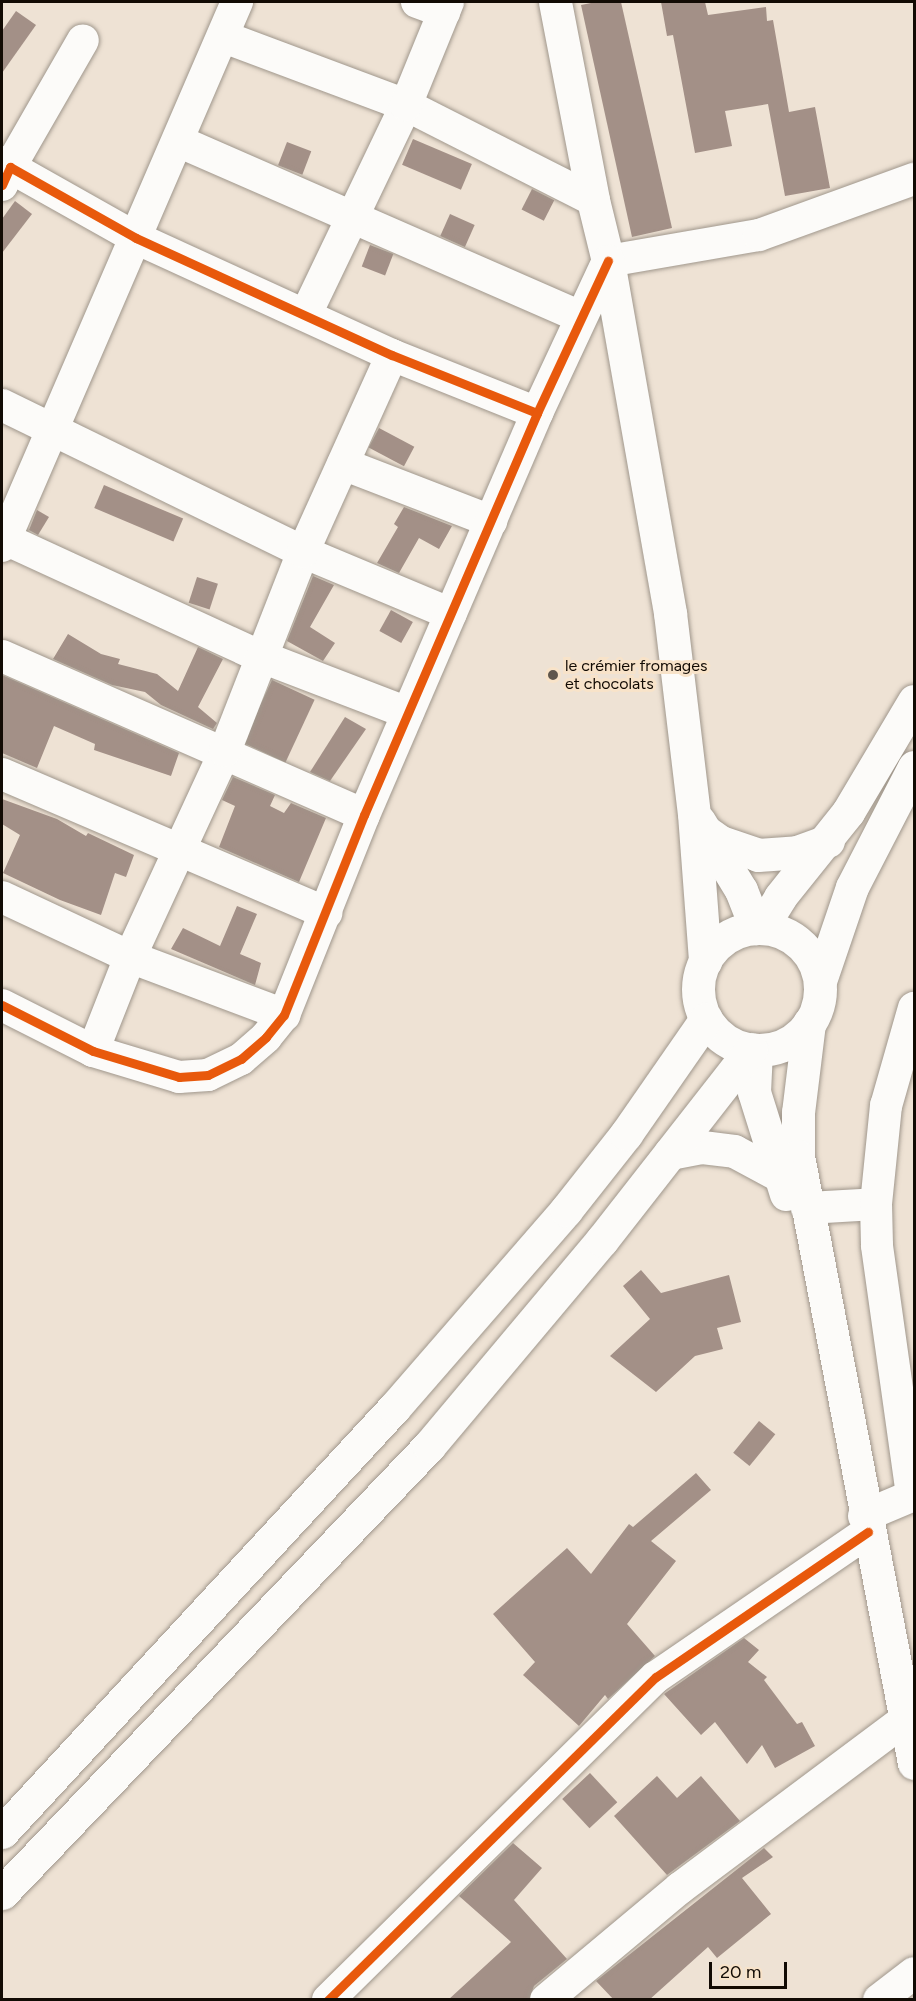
<!DOCTYPE html>
<html>
<head>
<meta charset="utf-8">
<style>
  body { margin:0 }
  #map { position:relative; width:916px; height:2001px; overflow:hidden; background:#eee2d4; font-family:Figtree,sans-serif }
  div>[style] { position:absolute }
  [style*='--x'] { left:calc(var(--x)*1px); top:calc(var(--y)*1px); width:calc(var(--w)*1px); rotate:calc(var(--a)*1deg) }
  .building>* { inset:0; background:#a39087; transform-origin:0 0 }
  .roads { filter:drop-shadow(0 0 2px #a0978c) drop-shadow(0 0 2px #a0978c) }
  .minor>* { height:32px; margin:-16px; padding:0 16px; transform-origin:16px; border-radius:16px; background:#fcfbf9 }
  .major>* { height:33px; margin:-16.5px; padding:0 16.5px; transform-origin:16.5px; border-radius:16.5px; background:#fcfbf9 }
  .highway>* { height:33px; margin:-16.5px; padding:0 16.5px; transform-origin:16.5px; border-radius:16.5px; background:#fcfbf9 }
  .highway>.ring { margin:-16.5px; padding:0; box-sizing:content-box; background:none; border:33px solid #fcfbf9; border-radius:50% }
  .cycleway>* { height:9px; margin:-4.5px; padding:0 4.5px; transform-origin:4.5px; border-radius:4.5px; background:#e8590c }
  .dots>* { width:16px; height:16px; translate:-50% -50%; box-sizing:border-box; border:3px solid #f8e3c9; border-radius:50% }
  span { translate:-50% -50%; white-space:nowrap; text-align:center; line-height:1.15; -webkit-text-stroke:6px #f8e3c9; paint-order:stroke }
  .poi-label { font-size:16px; color:#120b04 }
  .left { translate:0 -50%; text-align:left }
  .frame { position:absolute; inset:0; border:3px solid #120b04; pointer-events:none }
  .scale { position:absolute; left:709px; top:1962px; width:78px; height:27px; box-sizing:border-box; border:3px solid #120b04; border-top:0; padding-left:8px; font-size:18px; line-height:21px; white-space:nowrap; color:#120b04; -webkit-text-stroke:4px #f8e3c9; paint-order:stroke }
</style>
</head>
<body>
<div id="map">
  <div class="building">
    <div style="clip-path:polygon(596px 2px,621px 2px,672px 228px,632px 237px,581px 5px)"></div>
    <div style="clip-path:polygon(661px 2px,705px 2px,708px 15px,766px 7px,767px 21px,773px 20px,789px 112px,815px 107px,830px 188px,785px 196px,768px 104px,725px 111px,732px 146px,695px 153px,673px 35px,667px 36px)"></div>
    <div style="clip-path:polygon(16px 11px,36px 25px,2px 73px,2px 31px)"></div>
    <div style="left:413px;top:139px;width:64px;height:28px;rotate:23deg"></div>
    <div style="left:287px;top:142px;width:26px;height:25px;rotate:21deg"></div>
    <div style="left:532px;top:189px;width:25px;height:23px;rotate:27deg"></div>
    <div style="clip-path:polygon(15px 201px,32px 214px,2px 253px,2px 219px)"></div>
    <div style="left:450px;top:214px;width:27px;height:24px;rotate:24deg"></div>
    <div style="left:370px;top:245px;width:25px;height:23px;rotate:21deg"></div>
    <div style="left:379px;top:428px;width:40px;height:22px;rotate:28deg"></div>
    <div style="left:104px;top:485px;width:86px;height:25px;rotate:23deg"></div>
    <div style="clip-path:polygon(404px 507px,452px 526px,439px 549px,419px 538px,399px 573px,377px 563px,398px 527px,394px 524px)"></div>
    <div style="clip-path:polygon(37px 510px,49px 517px,38px 535px,29px 530px)"></div>
    <div style="clip-path:polygon(313px 576px,334px 585px,310px 627px,335px 643px,323px 661px,287px 641px)"></div>
    <div style="left:197px;top:577px;width:22px;height:27px;rotate:18deg"></div>
    <div style="left:391px;top:610px;width:25px;height:24px;rotate:29deg"></div>
    <div style="clip-path:polygon(68px 634px,101px 654px,120px 659px,118px 664px,157px 674px,178px 691px,198px 647px,223px 659px,198px 707px,217px 723px,213px 729px,161px 705px,145px 692px,112px 685px,53px 659px)"></div>
    <div style="clip-path:polygon(2px 675px,179px 753px,171px 776px,94px 750px,95px 744px,54px 726px,37px 768px,2px 753px)"></div>
    <div style="left:272px;top:680px;width:47px;height:69px;rotate:25deg"></div>
    <div style="clip-path:polygon(345px 717px,366px 729px,330px 781px,310px 772px)"></div>
    <div style="clip-path:polygon(233px 777px,275px 795px,270px 806px,284px 813px,291px 803px,326px 818px,299px 882px,219px 847px,235px 806px,222px 800px)"></div>
    <div style="clip-path:polygon(2px 799px,57px 819px,86px 836px,88px 833px,134px 855px,126px 877px,115px 873px,101px 915px,60px 900px,3px 873px,20px 835px,2px 824px)"></div>
    <div style="clip-path:polygon(237px 906px,257px 914px,240px 954px,261px 963px,255px 985px,171px 949px,183px 928px,220px 946px)"></div>
    <div style="clip-path:polygon(641px 1270px,661px 1293px,729px 1275px,741px 1322px,717px 1328px,723px 1349px,695px 1356px,656px 1392px,610px 1356px,650px 1319px,623px 1286px)"></div>
    <div style="left:759px;top:1421px;width:21px;height:41px;rotate:39deg"></div>
    <div style="clip-path:polygon(696px 1473px,711px 1490px,651px 1541px,676px 1561px,627px 1624px,655px 1656px,608px 1699px,605px 1695px,579px 1726px,523px 1675px,535px 1662px,493px 1614px,567px 1548px,591px 1574px,629px 1524px,633px 1527px)"></div>
    <div style="clip-path:polygon(744px 1638px,759px 1650px,748px 1662px,767px 1677px,764px 1680px,797px 1724px,802px 1722px,815px 1746px,775px 1768px,762px 1745px,747px 1764px,715px 1722px,701px 1735px,664px 1694px)"></div>
    <div style="left:590px;top:1773px;width:40px;height:38px;rotate:47deg"></div>
    <div style="clip-path:polygon(657px 1776px,677px 1798px,701px 1776px,740px 1821px,667px 1875px,614px 1816px)"></div>
    <div style="clip-path:polygon(513px 1843px,542px 1868px,514px 1900px,567px 1959px,534px 1986px,529px 2000px,448px 2000px,511px 1942px,459px 1896px)"></div>
    <div style="clip-path:polygon(764px 1848px,773px 1857px,742px 1878px,771px 1914px,717px 1958px,708px 1947px,649px 2000px,614px 2000px,596px 1981px)"></div>
  </div>
  <div class="roads">
    <div class="minor">
      <div style="--x:417;--y:2;--w:29;--a:20"></div>
      <div style="--x:224;--y:37;--w:194;--a:20.5"></div>
      <div style="--x:406;--y:105;--w:210;--a:26.9"></div>
      <div style="--x:178;--y:141;--w:438;--a:23.6"></div>
      <div style="--x:2;--y:162;--w:9;--a:32"></div>
      <div style="--x:10;--y:167;--w:146;--a:-60.1"></div>
      <div style="--x:2;--y:185;--w:20;--a:-66"></div>
      <div style="--x:10;--y:167;--w:145;--a:29.4"></div>
      <div style="--x:136;--y:238;--w:281;--a:24.6"></div>
      <div style="--x:392;--y:355;--w:156;--a:21.8"></div>
      <div style="--x:537;--y:413;--w:168;--a:-65"></div>
      <div style="--x:608;--y:261;--w:153;--a:-9.8"></div>
      <div style="--x:759;--y:235;--w:165;--a:-19.9"></div>
      <div style="--x:306;--y:314;--w:232;--a:-64.4"></div>
      <div style="--x:406;--y:105;--w:111;--a:-67.8"></div>
      <div style="--x:2;--y:405;--w:335;--a:26"></div>
      <div style="--x:303;--y:552;--w:160;--a:22.7"></div>
      <div style="--x:343;--y:464;--w:159;--a:21.1"></div>
      <div style="--x:5;--y:539;--w:283;--a:24.7"></div>
      <div style="--x:262;--y:657;--w:156;--a:21"></div>
      <div style="--x:2;--y:546;--w:593;--a:-66.64"></div>
      <div style="--x:2;--y:656;--w:395;--a:23.7"></div>
      <div style="--x:2;--y:774;--w:353;--a:23.2"></div>
      <div style="--x:2;--y:897;--w:141;--a:25.1"></div>
      <div style="--x:130;--y:957;--w:165;--a:20.6"></div>
      <div style="--x:2;--y:1005;--w:102;--a:26.8"></div>
      <div style="--x:93;--y:1051;--w:90;--a:16.8"></div>
      <div style="--x:179;--y:1077;--w:29;--a:-4"></div>
      <div style="--x:208;--y:1075;--w:37;--a:-26"></div>
      <div style="--x:241;--y:1059;--w:33;--a:-41"></div>
      <div style="--x:266;--y:1037;--w:28;--a:-51"></div>
      <div style="--x:284;--y:1015;--w:215;--a:-68.2"></div>
      <div style="--x:364;--y:815;--w:438;--a:-66.7"></div>
      <div style="--x:93;--y:1051;--w:101;--a:-68.5"></div>
      <div style="--x:130;--y:957;--w:227;--a:-65.2"></div>
      <div style="--x:225;--y:751;--w:214;--a:-68.6"></div>
      <div style="--x:303;--y:552;--w:216;--a:-65.7"></div>
      <div style="--x:807;--y:1208;--w:69;--a:-3.3"></div>
      <div style="--x:912;--y:1495;--w:252;--a:-98"></div>
      <div style="--x:877;--y:1245;--w:41;--a:-91.4"></div>
      <div style="--x:876;--y:1204;--w:99;--a:-84.2"></div>
      <div style="--x:886;--y:1106;--w:102;--a:-74.1"></div>
      <div style="--x:864;--y:1516;--w:54;--a:-22.8"></div>
      <div style="--x:328;--y:2000;--w:460;--a:-44.6"></div>
      <div style="--x:656;--y:1677;--w:257;--a:-34.4"></div>
      <div style="--x:546;--y:2000;--w:175;--a:-39.9"></div>
      <div style="--x:680;--y:1888;--w:282;--a:-36.8"></div>
      <div style="--x:879;--y:2000;--w:44;--a:-37.6"></div>
    </div>
    <div class="major">
      <div style="--x:555;--y:2;--w:202;--a:79.1"></div>
      <div style="--x:593;--y:200;--w:63;--a:76.2"></div>
      <div style="--x:608;--y:261;--w:357;--a:80"></div>
      <div style="--x:670;--y:613;--w:202;--a:83.2"></div>
      <div style="--x:694;--y:814;--w:148;--a:85.7"></div>
      <div style="--x:699;--y:821;--w:81;--a:58.7"></div>
      <div style="--x:741;--y:890;--w:41;--a:68.5"></div>
      <div style="--x:809;--y:1023;--w:90;--a:97"></div>
      <div style="--x:798;--y:1112;--w:44;--a:90"></div>
      <div style="--x:798;--y:1156;--w:618;--a:79.18"></div>
      <div style="--x:756;--y:1050;--w:42;--a:92.7"></div>
      <div style="--x:754;--y:1092;--w:107;--a:72.6"></div>
    </div>
    <div class="highway">
      <div style="--x:705;--y:831;--w:19;--a:35"></div>
      <div style="--x:721;--y:842;--w:39;--a:19"></div>
      <div style="--x:758;--y:855;--w:39;--a:-4"></div>
      <div style="--x:797;--y:852;--w:33;--a:-20"></div>
      <div style="--x:761;--y:928;--w:36;--a:-58"></div>
      <div style="--x:780;--y:897;--w:109;--a:-51.3"></div>
      <div style="--x:848;--y:812;--w:129;--a:-59.3"></div>
      <div class="ring" style="left:698px;top:928px;width:89px;height:89px"></div>
      <div style="--x:820;--y:981;--w:99;--a:-71.2"></div>
      <div style="--x:852;--y:887;--w:135;--a:-62.7"></div>
      <div style="--x:670;--y:1153;--w:33;--a:-11"></div>
      <div style="--x:702;--y:1147;--w:32;--a:7"></div>
      <div style="--x:734;--y:1151;--w:49;--a:28.1"></div>
      <div style="--x:2;--y:1832;--w:577;--a:-47.25"></div>
      <div style="--x:394;--y:1408;--w:262;--a:-49"></div>
      <div style="--x:566;--y:1210;--w:97;--a:-51.7"></div>
      <div style="--x:626;--y:1134;--w:140;--a:-55.2"></div>
      <div style="--x:2;--y:1893;--w:618;--a:-46.31"></div>
      <div style="--x:429;--y:1446;--w:269;--a:-50"></div>
      <div style="--x:602;--y:1240;--w:242;--a:-52"></div>
    </div>
  </div>
  <div class="cycleway">
    <div style="--x:2;--y:185;--w:20;--a:-66"></div>
    <div style="--x:10;--y:167;--w:145;--a:29.4"></div>
    <div style="--x:136;--y:238;--w:281;--a:24.6"></div>
    <div style="--x:392;--y:355;--w:156;--a:21.8"></div>
    <div style="--x:537;--y:413;--w:168;--a:-65"></div>
    <div style="--x:2;--y:1005;--w:102;--a:26.8"></div>
    <div style="--x:93;--y:1051;--w:90;--a:16.8"></div>
    <div style="--x:179;--y:1077;--w:29;--a:-4"></div>
    <div style="--x:208;--y:1075;--w:37;--a:-26"></div>
    <div style="--x:241;--y:1059;--w:33;--a:-41"></div>
    <div style="--x:266;--y:1037;--w:28;--a:-51"></div>
    <div style="--x:284;--y:1015;--w:215;--a:-68.2"></div>
    <div style="--x:364;--y:815;--w:438;--a:-66.7"></div>
    <div style="--x:328;--y:2000;--w:460;--a:-44.6"></div>
    <div style="--x:656;--y:1677;--w:257;--a:-34.4"></div>
  </div>
  <div class="dots">
    <div style="left:553px;top:675px;background:#5f564d"></div>
  </div>
  <div class="poi-label">
    <span class="left" style="left:565px;top:675px">le crémier fromages<br>et chocolats</span>
  </div>
  <div class="frame"></div>
  <div class="scale">20 m</div>
</div>
</body>
</html>
